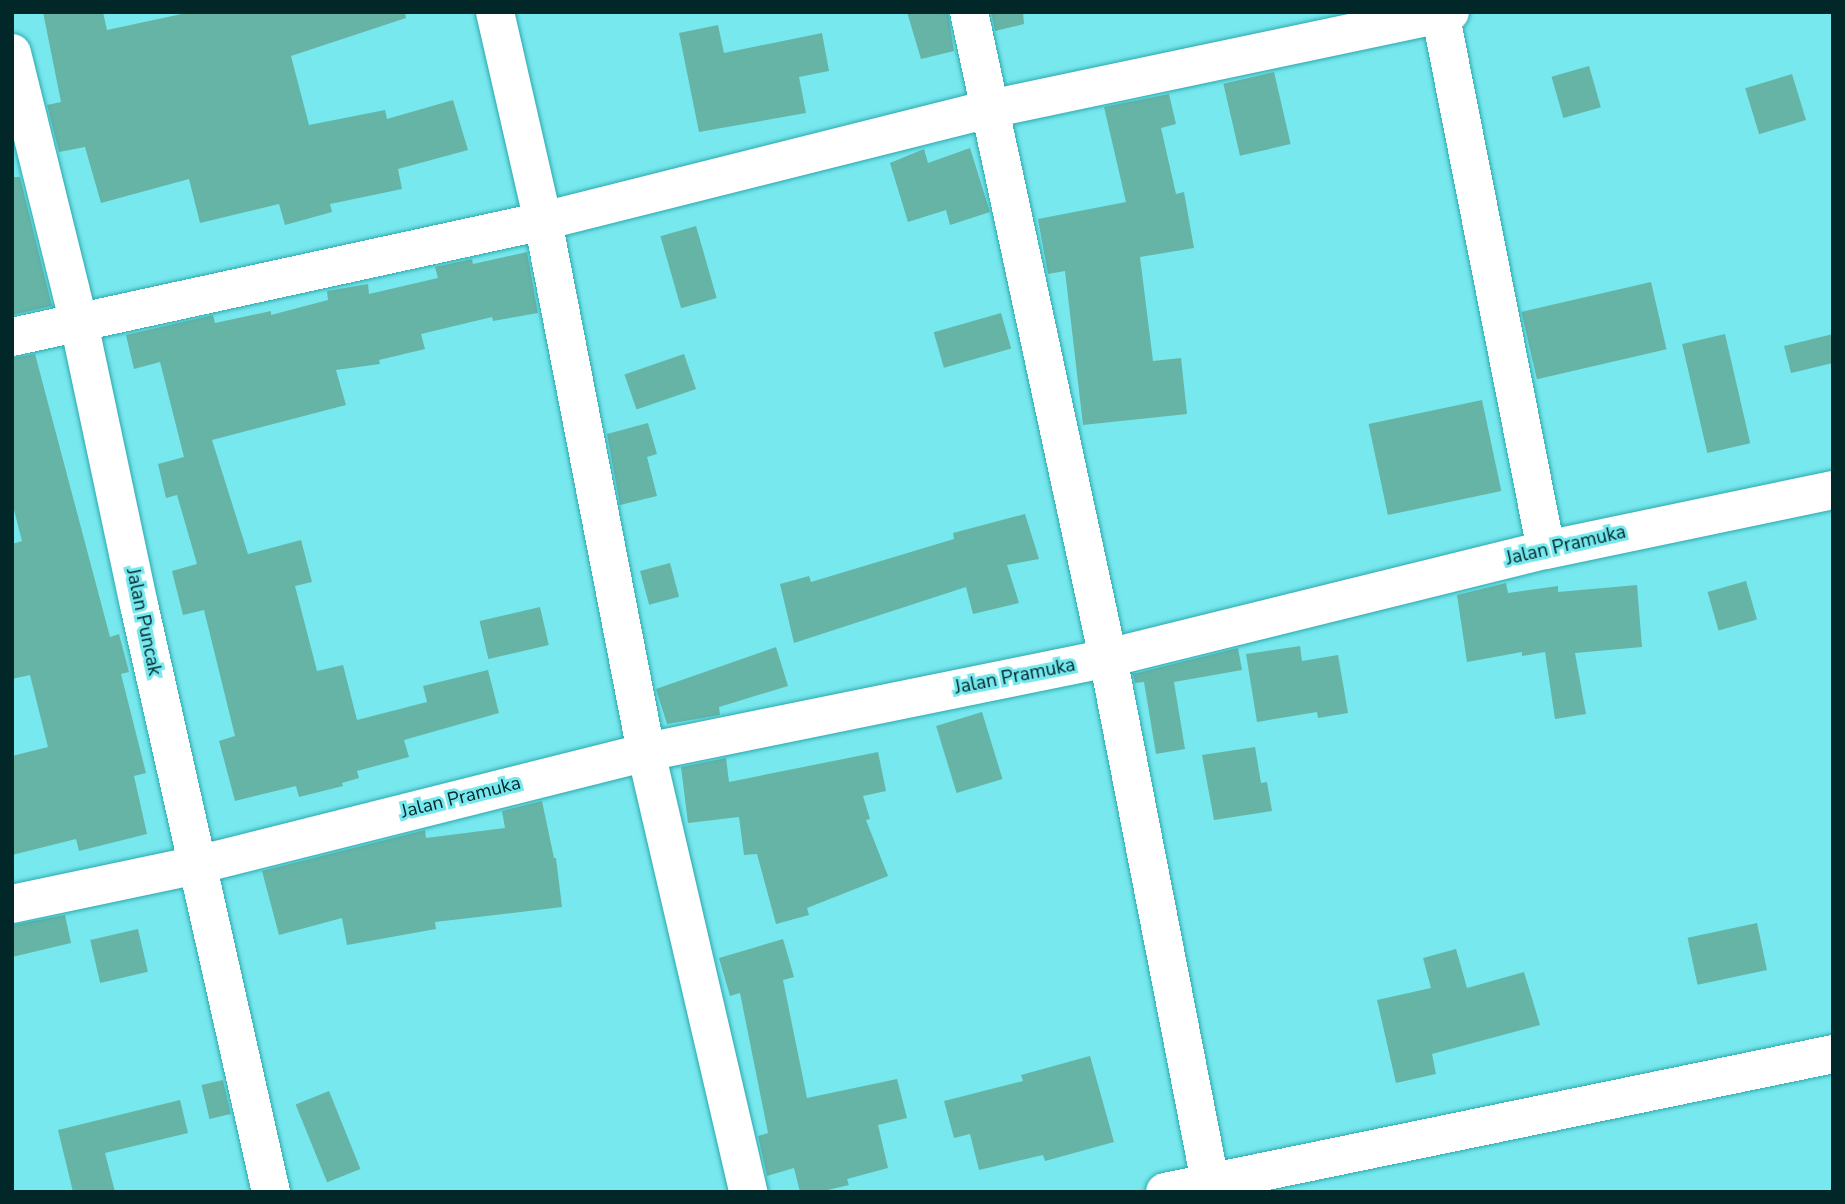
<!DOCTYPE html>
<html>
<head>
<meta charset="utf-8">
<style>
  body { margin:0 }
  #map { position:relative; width:1845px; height:1204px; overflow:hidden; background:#77e8ee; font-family:"Nunito Sans",sans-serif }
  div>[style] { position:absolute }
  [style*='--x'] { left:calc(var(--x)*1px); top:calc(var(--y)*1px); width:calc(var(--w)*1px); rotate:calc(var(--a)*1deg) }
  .building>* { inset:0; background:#66b4a5; transform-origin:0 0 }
  .roads { filter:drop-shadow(0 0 2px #2ca8ae) drop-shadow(0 0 2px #2ca8ae) }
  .minor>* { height:38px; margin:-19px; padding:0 19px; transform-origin:19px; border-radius:19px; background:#fff }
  span { translate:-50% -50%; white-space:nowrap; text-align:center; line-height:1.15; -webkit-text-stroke:6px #77e8ee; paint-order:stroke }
  .street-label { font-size:19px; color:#012729 }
  .frame { position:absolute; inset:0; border:14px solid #012729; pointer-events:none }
</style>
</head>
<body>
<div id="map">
  <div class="building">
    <div style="clip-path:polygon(43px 12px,103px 12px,107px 30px,191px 12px,405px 12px,406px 18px,291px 56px,309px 125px,385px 110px,387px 119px,453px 100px,468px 150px,398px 169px,402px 189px,330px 204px,332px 212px,285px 225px,279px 204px,200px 223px,189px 179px,101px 203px,85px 147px,59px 152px,47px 105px,61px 102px)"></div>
    <div style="clip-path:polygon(907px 12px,948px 12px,954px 51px,921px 59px)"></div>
    <div style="clip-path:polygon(991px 12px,1023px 12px,1024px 24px,995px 31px)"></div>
    <div style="clip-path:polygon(718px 25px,724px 53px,822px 33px,829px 71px,799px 77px,806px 113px,699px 132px,679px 33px)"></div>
    <div style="left:1589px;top:66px;width:43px;height:39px;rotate:74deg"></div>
    <div style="left:1274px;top:72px;width:74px;height:52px;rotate:77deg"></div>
    <div style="left:1792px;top:74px;width:48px;height:49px;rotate:73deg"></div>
    <div style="clip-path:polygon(1169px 94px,1176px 124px,1161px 128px,1176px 194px,1184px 192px,1194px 248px,1140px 257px,1153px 361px,1181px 358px,1187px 414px,1083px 425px,1065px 271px,1048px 274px,1038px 219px,1126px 202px,1104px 107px)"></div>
    <div style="clip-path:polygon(970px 148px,990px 212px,950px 225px,946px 210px,908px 222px,890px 163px,924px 149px,928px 163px)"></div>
    <div style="clip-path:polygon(12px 177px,20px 177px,52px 306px,12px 315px)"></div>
    <div style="left:696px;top:226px;width:75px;height:37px;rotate:74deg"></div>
    <div style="clip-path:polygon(527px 252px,538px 313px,493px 321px,492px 317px,421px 334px,425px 349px,379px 360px,380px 364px,336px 370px,346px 405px,212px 440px,248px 554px,301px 540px,312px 582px,295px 586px,317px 671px,343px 665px,357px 720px,427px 702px,423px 686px,488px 670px,499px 713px,404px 740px,409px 757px,357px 771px,359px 778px,342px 783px,343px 786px,299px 797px,296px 786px,235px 801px,219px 741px,235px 736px,204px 610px,183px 615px,172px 571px,197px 564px,177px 495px,166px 498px,158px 464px,184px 457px,160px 362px,134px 369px,126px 335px,213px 315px,215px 323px,271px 311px,271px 315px,328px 300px,327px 291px,368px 284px,369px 294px,438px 278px,435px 267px,472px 259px,473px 264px)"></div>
    <div style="left:1651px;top:282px;width:69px;height:133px;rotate:77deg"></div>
    <div style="left:1001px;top:313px;width:37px;height:70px;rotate:74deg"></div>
    <div style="left:1725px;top:334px;width:112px;height:44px;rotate:77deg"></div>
    <div style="clip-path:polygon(1833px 334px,1833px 363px,1791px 373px,1784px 346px)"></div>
    <div style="clip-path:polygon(35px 354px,110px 637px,119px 634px,129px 672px,121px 674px,146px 773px,134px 776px,147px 834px,79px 851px,76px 839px,12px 855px,12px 756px,48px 747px,30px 675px,12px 679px,12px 544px,22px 541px,12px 502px,12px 358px)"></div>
    <div style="left:684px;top:354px;width:37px;height:63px;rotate:71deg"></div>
    <div style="left:1482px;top:400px;width:93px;height:116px;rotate:78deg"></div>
    <div style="clip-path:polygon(648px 423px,657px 454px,647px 457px,657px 496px,620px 505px,607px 434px)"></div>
    <div style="clip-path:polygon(1025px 514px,1039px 559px,1007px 565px,1019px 603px,973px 614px,966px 587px,794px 643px,780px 584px,809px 576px,811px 582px,954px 539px,953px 533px)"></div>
    <div style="left:670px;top:563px;width:35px;height:31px;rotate:75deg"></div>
    <div style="left:1746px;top:581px;width:40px;height:40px;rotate:74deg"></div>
    <div style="clip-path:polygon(1506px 583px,1508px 593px,1558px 586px,1558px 592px,1637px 585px,1642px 647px,1575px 653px,1586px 714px,1555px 719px,1545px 652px,1522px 656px,1522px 652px,1467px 662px,1457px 595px)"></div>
    <div style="left:540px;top:607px;width:39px;height:62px;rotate:77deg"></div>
    <div style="clip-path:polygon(1300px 646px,1302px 661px,1338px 655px,1348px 713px,1318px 718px,1317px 712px,1257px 722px,1246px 654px)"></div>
    <div style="clip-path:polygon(776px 647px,788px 686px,719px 707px,720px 715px,667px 724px,656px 689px)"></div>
    <div style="clip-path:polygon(1238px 648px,1242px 670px,1174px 682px,1185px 749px,1156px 754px,1144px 682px,1135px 683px,1133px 674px)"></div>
    <div style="left:982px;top:712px;width:70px;height:48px;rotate:73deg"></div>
    <div style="clip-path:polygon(1255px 747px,1261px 783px,1267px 782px,1272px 811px,1214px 820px,1202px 755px)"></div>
    <div style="clip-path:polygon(878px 752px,886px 791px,863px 796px,870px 819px,866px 820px,888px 876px,807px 908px,809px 915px,776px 924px,757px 854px,744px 855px,739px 817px,688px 823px,681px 767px,726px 758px,729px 782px)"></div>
    <div style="clip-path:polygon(542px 801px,554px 858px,556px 858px,562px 907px,435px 922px,436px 929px,347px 945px,342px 918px,279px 935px,262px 871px,425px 830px,426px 838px,505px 828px,502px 811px)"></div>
    <div style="clip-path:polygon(65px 915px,71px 943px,12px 957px,12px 925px)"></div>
    <div style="left:1757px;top:923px;width:48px;height:71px;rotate:78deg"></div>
    <div style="left:138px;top:929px;width:44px;height:49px;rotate:77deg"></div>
    <div style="clip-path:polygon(783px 939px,794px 977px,783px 980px,807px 1098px,897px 1079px,907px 1118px,878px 1125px,888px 1168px,847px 1179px,849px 1185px,819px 1192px,800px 1192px,794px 1168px,767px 1176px,758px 1136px,768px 1133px,740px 993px,730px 996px,719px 958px)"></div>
    <div style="clip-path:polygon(1456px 949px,1467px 988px,1524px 972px,1540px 1025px,1432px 1054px,1436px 1074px,1396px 1083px,1377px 1000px,1431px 988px,1423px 958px)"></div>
    <div style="clip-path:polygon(1090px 1056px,1114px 1142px,1045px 1161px,1043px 1155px,979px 1170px,970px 1134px,954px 1138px,944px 1101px,1023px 1081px,1021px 1075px)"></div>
    <div style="left:223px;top:1080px;width:35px;height:22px;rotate:77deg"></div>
    <div style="left:329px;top:1091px;width:84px;height:36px;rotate:68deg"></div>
    <div style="clip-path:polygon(180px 1100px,188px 1133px,105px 1153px,115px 1192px,73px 1192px,58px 1130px)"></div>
  </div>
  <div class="roads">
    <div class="minor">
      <div style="--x:495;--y:12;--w:214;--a:77.1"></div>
      <div style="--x:543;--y:221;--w:541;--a:79.02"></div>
      <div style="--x:646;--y:752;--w:452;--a:76.9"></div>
      <div style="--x:969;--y:12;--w:661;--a:77.86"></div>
      <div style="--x:1108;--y:658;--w:544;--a:78.98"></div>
      <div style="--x:1440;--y:12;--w:548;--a:78.85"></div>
      <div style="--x:12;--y:53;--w:278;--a:76.1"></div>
      <div style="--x:79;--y:323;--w:288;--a:78"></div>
      <div style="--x:139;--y:605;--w:602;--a:77.33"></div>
      <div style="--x:12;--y:337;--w:544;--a:-12.32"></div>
      <div style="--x:543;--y:221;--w:461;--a:-14.1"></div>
      <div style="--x:990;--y:109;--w:470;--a:-11.9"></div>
      <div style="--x:12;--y:904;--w:189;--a:-11.9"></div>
      <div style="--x:197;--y:865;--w:463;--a:-14.1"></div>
      <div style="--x:646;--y:752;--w:471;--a:-11.5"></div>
      <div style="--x:1108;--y:658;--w:451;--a:-13.9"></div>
      <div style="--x:1546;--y:550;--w:293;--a:-11.8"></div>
      <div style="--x:1165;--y:1192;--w:682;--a:-11.67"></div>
    </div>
  </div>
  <div class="street-label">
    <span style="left:1566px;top:546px;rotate:-13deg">Jalan Pramuka</span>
    <span style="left:143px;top:622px;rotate:78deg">Jalan Puncak</span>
    <span style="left:1015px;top:677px;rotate:-11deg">Jalan Pramuka</span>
    <span style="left:461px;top:798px;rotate:-14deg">Jalan Pramuka</span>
  </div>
  <div class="frame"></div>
</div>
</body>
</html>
